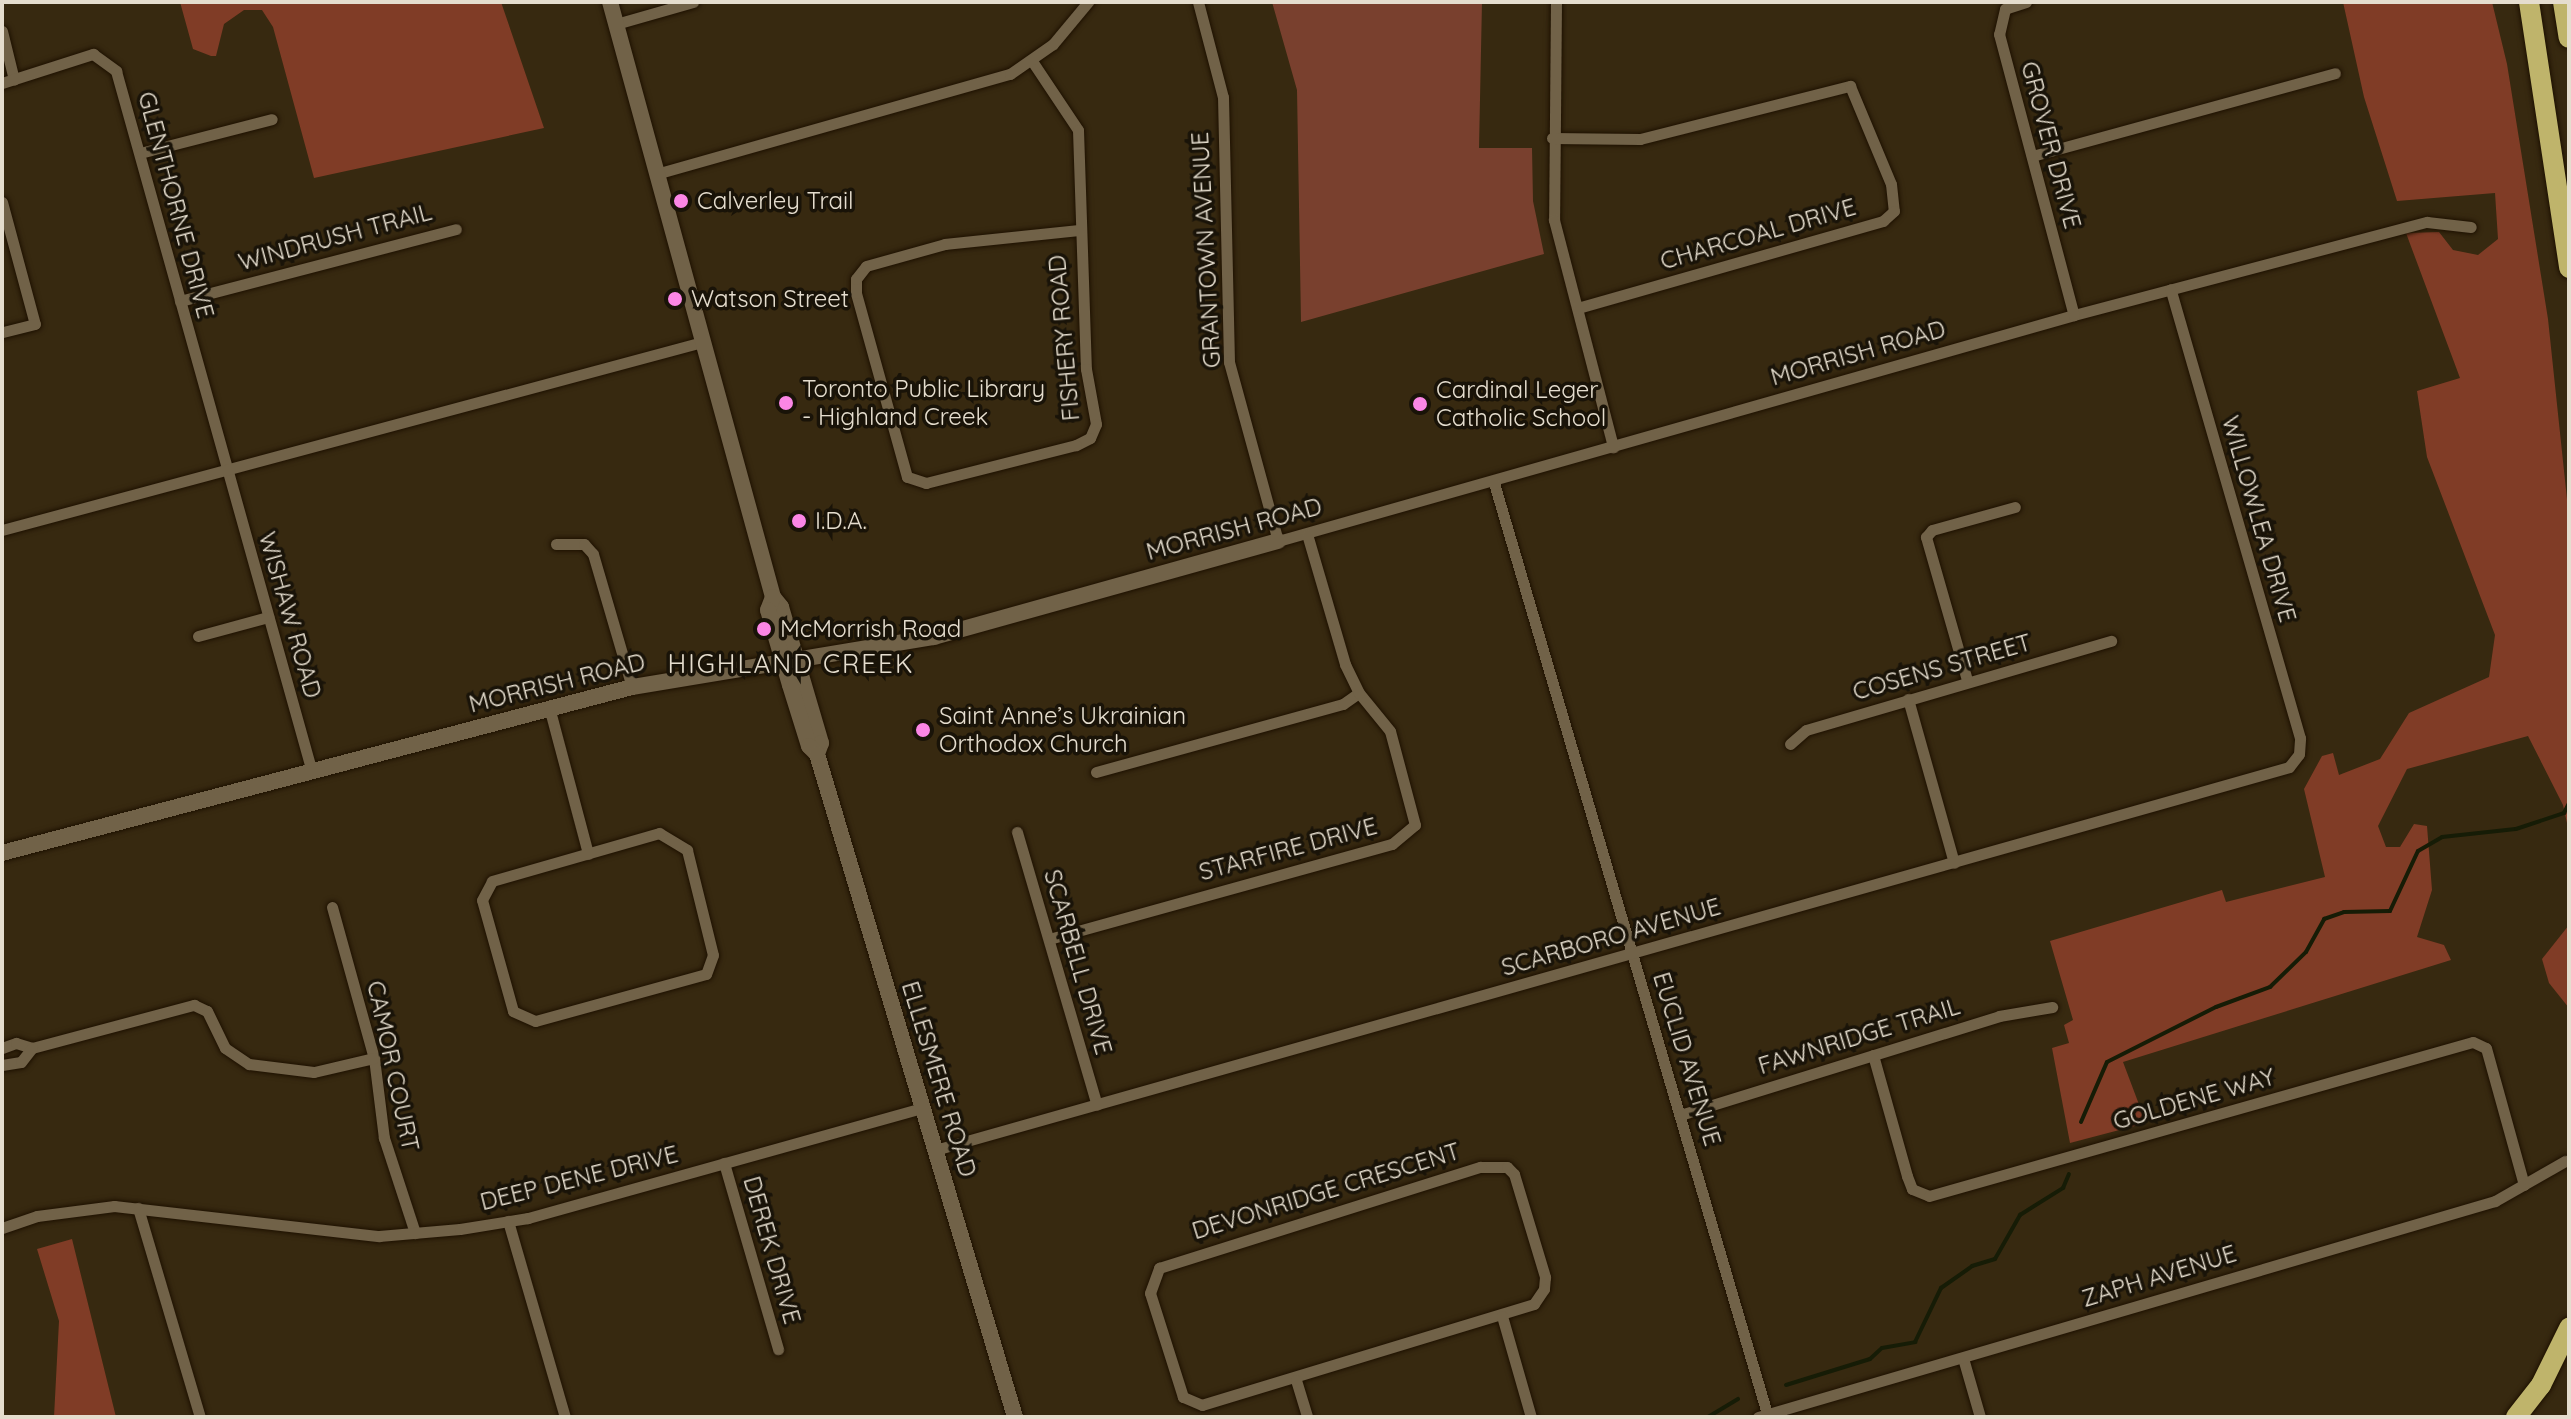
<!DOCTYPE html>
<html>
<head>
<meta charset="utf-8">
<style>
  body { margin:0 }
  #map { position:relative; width:2571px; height:1419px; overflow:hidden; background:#372910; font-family:Quicksand,sans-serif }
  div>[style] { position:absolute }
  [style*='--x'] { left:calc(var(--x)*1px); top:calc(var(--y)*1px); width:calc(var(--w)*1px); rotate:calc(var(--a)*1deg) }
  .green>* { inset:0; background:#79402e }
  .forest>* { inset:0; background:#803c26 }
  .stream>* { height:4px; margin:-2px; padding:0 2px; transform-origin:2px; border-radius:2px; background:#161c06 }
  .roads { filter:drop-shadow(0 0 2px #1e1100) drop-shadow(0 0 2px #1e1100) }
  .street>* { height:11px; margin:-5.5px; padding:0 5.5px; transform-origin:5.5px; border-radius:5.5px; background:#716248 }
  .secondary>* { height:16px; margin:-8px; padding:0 8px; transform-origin:8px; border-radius:8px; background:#716248 }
  .highway>* { height:20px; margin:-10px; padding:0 10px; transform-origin:10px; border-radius:10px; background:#bfb46b }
  .dots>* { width:22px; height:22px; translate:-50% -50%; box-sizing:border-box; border:4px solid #191308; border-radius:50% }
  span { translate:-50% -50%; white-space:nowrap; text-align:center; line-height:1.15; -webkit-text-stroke:7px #191308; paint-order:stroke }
  .street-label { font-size:24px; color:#e5ddce }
  .poi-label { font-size:24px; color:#e5ddce }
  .left { translate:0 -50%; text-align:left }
  .neighbourhood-label { font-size:26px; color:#e5ddce; letter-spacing:2px }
  .frame { position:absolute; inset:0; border:4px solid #e5ddce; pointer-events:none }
</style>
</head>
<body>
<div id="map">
  <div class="green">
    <div style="clip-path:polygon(1272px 2px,1482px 2px,1479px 148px,1532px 148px,1533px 201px,1544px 254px,1301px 322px,1297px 90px)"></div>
  </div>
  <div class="forest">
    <div style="clip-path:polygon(180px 2px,501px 2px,544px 128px,314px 178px,273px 27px,262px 10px,244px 10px,224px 24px,216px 56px,211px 56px,193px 49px)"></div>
    <div style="clip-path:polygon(2343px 2px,2492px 2px,2507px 64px,2548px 319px,2569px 518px,2569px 832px,2563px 805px,2528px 736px,2407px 769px,2378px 826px,2386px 847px,2400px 847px,2414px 824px,2427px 826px,2432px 890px,2417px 937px,2444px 945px,2451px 960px,2123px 1062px,2146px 1123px,2070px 1143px,2052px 1048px,2069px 1043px,2064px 1025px,2073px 1020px,2050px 941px,2222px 890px,2226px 902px,2325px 877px,2304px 789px,2322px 756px,2333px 753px,2339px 775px,2380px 759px,2409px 713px,2489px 677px,2495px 635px,2427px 457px,2417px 391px,2460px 378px,2406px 233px,2439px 232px,2453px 250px,2478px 255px,2498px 239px,2495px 193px,2397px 201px,2364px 97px)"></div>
    <div style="clip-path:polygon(2569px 925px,2569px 1008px,2549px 983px,2542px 959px)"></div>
    <div style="clip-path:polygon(72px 1239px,116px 1417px,54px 1417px,59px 1321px,37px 1249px)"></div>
  </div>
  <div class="stream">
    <div style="--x:2081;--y:1122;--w:65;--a:-66.6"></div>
    <div style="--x:2107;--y:1062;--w:122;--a:-26.8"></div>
    <div style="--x:2216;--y:1007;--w:58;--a:-20.3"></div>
    <div style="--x:2270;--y:987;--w:50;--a:-44.2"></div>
    <div style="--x:2306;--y:952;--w:38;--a:-61"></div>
    <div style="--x:2324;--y:919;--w:21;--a:-19"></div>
    <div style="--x:2344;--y:912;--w:46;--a:-1.2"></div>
    <div style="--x:2390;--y:911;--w:66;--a:-65"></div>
    <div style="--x:2418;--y:851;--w:28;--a:-30"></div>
    <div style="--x:2442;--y:837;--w:74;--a:-6.2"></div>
    <div style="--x:2516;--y:829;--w:51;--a:-18.4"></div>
    <div style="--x:2564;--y:813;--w:11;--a:-63"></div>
    <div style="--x:1786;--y:1385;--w:88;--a:-17.2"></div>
    <div style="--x:1870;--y:1359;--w:16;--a:-43"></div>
    <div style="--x:1882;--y:1348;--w:34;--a:-10"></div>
    <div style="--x:1915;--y:1342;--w:60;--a:-64.3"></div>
    <div style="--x:1941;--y:1288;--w:38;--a:-35"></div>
    <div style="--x:1972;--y:1266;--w:24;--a:-17"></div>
    <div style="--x:1995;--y:1259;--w:51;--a:-60.4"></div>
    <div style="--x:2020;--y:1215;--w:51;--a:-32.1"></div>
    <div style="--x:2063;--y:1188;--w:15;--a:-67"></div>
    <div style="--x:1708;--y:1417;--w:35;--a:-31"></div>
  </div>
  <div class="roads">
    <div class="street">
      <div style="--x:1198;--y:2;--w:98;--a:75.3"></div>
      <div style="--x:1223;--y:97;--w:265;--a:88.7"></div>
      <div style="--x:1229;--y:362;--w:186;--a:74.7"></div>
      <div style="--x:1278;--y:541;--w:827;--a:-15.85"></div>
      <div style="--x:2074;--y:315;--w:365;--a:-14.8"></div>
      <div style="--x:2427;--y:222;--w:44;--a:6.5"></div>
      <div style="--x:1556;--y:2;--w:218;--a:90.5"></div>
      <div style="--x:1554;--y:220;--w:235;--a:75.4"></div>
      <div style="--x:2026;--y:2;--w:22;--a:162"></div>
      <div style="--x:2005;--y:9;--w:26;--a:103"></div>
      <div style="--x:1999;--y:34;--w:291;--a:75.1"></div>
      <div style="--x:616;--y:24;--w:80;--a:-15.9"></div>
      <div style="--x:2;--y:31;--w:50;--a:76.2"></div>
      <div style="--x:1032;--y:61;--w:83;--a:56.3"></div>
      <div style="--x:1078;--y:130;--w:239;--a:88.1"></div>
      <div style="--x:1086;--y:369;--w:56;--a:79.7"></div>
      <div style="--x:1096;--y:424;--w:15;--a:113"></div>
      <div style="--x:1090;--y:438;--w:16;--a:153"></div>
      <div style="--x:1076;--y:445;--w:155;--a:165.8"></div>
      <div style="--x:926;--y:483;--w:20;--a:-162"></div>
      <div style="--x:907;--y:477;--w:191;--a:-105.5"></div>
      <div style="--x:856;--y:293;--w:14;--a:-90"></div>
      <div style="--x:856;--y:279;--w:16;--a:-52"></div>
      <div style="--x:866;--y:266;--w:82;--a:-15.6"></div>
      <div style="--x:945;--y:244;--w:134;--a:-6"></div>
      <div style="--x:2;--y:83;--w:96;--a:-17.7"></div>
      <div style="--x:93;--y:54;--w:29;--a:36"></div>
      <div style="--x:116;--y:71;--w:728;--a:74.38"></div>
      <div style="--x:1552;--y:138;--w:88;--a:0.7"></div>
      <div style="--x:1640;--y:139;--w:217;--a:-14.2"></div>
      <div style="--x:1850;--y:86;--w:106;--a:67.3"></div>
      <div style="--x:1891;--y:184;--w:27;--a:84"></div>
      <div style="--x:1894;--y:211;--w:15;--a:138"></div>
      <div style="--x:1883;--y:221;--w:317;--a:164.1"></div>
      <div style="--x:140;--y:153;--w:136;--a:-14.4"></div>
      <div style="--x:2032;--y:156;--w:314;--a:-15.3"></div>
      <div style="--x:656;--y:174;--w:368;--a:-15.8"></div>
      <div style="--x:1010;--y:74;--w:52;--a:-34.9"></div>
      <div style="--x:1053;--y:44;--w:55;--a:-50.2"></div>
      <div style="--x:2;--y:202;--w:126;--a:74.9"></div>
      <div style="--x:35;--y:324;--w:34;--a:166"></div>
      <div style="--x:180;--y:301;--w:285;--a:-14.6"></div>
      <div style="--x:1494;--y:483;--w:973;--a:73.65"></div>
      <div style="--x:2;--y:530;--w:725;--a:-15.03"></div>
      <div style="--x:556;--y:544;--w:28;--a:0"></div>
      <div style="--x:584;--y:544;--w:13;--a:48"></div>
      <div style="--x:593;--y:554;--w:139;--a:73.7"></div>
      <div style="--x:198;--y:636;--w:73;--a:-15.2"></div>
      <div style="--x:1967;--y:680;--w:149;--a:-106"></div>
      <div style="--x:1926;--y:537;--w:9;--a:-49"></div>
      <div style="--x:1932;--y:530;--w:86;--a:-15.5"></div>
      <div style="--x:1908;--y:699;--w:170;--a:74.3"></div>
      <div style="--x:549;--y:707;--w:152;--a:75.1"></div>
      <div style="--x:1790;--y:744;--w:21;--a:-41"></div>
      <div style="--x:1806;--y:730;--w:318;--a:-16.3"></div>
      <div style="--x:1096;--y:772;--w:256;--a:-15.4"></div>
      <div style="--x:1343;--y:704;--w:19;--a:-35"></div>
      <div style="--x:1017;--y:832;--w:284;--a:73.7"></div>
      <div style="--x:659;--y:833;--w:33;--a:31"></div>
      <div style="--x:687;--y:850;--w:108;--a:76.1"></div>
      <div style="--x:713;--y:955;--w:20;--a:110"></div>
      <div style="--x:706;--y:974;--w:177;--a:164.6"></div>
      <div style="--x:535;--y:1021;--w:24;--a:-156"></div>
      <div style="--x:513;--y:1011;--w:115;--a:-105.6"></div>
      <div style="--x:482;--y:900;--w:21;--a:-62"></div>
      <div style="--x:492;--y:881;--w:174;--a:-16"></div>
      <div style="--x:332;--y:907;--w:157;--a:74.5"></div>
      <div style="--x:374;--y:1058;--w:81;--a:82.9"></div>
      <div style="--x:384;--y:1138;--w:100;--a:71.9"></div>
      <div style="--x:1049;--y:939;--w:356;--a:-15.5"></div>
      <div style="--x:1392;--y:844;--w:30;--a:-40"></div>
      <div style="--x:1415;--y:825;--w:97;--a:-104.9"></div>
      <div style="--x:1390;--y:731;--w:49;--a:-129.2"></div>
      <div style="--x:1359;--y:693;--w:32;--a:-116"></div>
      <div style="--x:1345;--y:664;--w:135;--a:-106.3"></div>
      <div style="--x:2;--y:1048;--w:15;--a:-20"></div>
      <div style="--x:16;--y:1043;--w:17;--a:17"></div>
      <div style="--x:32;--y:1048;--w:168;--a:-14.9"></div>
      <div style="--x:194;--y:1005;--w:14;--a:25"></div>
      <div style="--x:207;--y:1011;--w:41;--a:64.1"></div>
      <div style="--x:225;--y:1048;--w:29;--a:34"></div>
      <div style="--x:249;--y:1064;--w:65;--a:7"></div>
      <div style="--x:314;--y:1072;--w:62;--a:-13.1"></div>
      <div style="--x:1873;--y:1055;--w:126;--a:74.3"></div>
      <div style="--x:1907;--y:1176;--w:14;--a:69"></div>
      <div style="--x:1912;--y:1189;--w:18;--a:22"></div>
      <div style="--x:1929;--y:1196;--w:565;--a:-15.81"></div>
      <div style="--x:2473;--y:1042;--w:14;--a:25"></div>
      <div style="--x:2486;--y:1048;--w:142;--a:74.5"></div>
      <div style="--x:2;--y:1065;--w:19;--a:-9"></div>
      <div style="--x:21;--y:1062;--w:18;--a:-52"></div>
      <div style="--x:1680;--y:1115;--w:334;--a:-17.2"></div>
      <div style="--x:1999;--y:1016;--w:54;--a:-9.6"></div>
      <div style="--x:935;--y:1150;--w:1407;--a:-15.79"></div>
      <div style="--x:2289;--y:767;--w:16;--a:-52"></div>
      <div style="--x:2299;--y:754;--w:16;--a:-86"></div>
      <div style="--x:2300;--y:738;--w:467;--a:-106.1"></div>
      <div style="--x:724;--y:1163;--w:194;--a:73.8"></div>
      <div style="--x:1480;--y:1167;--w:27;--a:0"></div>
      <div style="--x:1507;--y:1167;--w:10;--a:45"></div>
      <div style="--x:1514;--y:1174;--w:108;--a:73.2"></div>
      <div style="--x:1545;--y:1277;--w:12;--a:95"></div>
      <div style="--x:1544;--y:1289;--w:18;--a:124"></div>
      <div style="--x:1534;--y:1304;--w:347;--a:163.1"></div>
      <div style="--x:1202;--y:1405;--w:21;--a:-157"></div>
      <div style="--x:1183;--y:1397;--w:109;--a:-107.6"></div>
      <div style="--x:1150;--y:1293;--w:27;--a:-70"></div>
      <div style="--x:1159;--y:1268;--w:337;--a:-17.5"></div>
      <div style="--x:138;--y:1208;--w:218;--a:73.5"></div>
      <div style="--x:508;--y:1221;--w:204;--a:73.8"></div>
      <div style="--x:2;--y:1228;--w:37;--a:-19"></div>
      <div style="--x:37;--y:1216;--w:78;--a:-7.4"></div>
      <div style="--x:114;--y:1206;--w:267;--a:6.5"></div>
      <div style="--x:379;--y:1236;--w:81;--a:-4.9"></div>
      <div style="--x:460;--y:1229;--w:69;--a:-9.2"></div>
      <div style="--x:528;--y:1218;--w:410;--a:-15.6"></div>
      <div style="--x:1502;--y:1316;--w:105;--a:74"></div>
      <div style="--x:1963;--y:1358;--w:61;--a:73.9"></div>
      <div style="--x:1296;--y:1380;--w:39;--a:73"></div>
      <div style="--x:1758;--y:1417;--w:768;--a:-16.33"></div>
      <div style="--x:2495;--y:1201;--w:81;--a:-29.7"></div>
    </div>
    <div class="secondary">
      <div style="--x:610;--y:2;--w:617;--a:74.68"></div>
      <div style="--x:773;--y:597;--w:13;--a:51"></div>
      <div style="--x:781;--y:607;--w:142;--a:73.6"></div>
      <div style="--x:821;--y:743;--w:12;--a:110"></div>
      <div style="--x:773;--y:597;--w:14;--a:111"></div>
      <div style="--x:768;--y:610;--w:78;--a:73.7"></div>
      <div style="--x:790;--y:685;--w:64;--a:72.7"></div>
      <div style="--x:809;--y:746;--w:11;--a:45"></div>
      <div style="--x:817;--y:754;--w:692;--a:73.37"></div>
      <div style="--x:2;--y:853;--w:652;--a:-14.76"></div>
      <div style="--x:632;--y:687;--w:306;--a:-9.4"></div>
      <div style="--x:934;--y:637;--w:357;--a:-15.6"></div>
    </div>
    <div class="highway">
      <div style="--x:2529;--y:2;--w:269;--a:81.4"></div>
      <div style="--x:2563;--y:2;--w:36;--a:81"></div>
      <div style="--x:2516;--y:1417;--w:41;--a:-52"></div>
      <div style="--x:2541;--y:1385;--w:64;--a:-63.8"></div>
    </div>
  </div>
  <div class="dots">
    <div style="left:681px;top:201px;background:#fb86e5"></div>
    <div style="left:675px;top:299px;background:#fb86e5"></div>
    <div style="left:786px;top:403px;background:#fb86e5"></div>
    <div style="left:1420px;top:404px;background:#fb86e5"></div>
    <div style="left:799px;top:521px;background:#fb86e5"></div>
    <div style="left:764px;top:629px;background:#fb86e5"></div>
    <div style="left:923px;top:730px;background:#fb86e5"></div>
  </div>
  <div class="street-label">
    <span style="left:2051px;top:145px;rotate:75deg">GROVER DRIVE</span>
    <span style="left:176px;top:205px;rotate:75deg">GLENTHORNE DRIVE</span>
    <span style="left:1758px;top:234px;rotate:-16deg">CHARCOAL DRIVE</span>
    <span style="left:335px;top:237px;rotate:-15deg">WINDRUSH TRAIL</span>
    <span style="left:1206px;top:250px;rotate:-93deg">GRANTOWN AVENUE</span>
    <span style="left:1064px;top:338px;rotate:-95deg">FISHERY ROAD</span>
    <span style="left:1858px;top:353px;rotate:-16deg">MORRISH ROAD</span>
    <span style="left:2259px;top:519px;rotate:74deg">WILLOWLEA DRIVE</span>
    <span style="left:1234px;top:529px;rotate:-15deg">MORRISH ROAD</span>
    <span style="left:290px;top:615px;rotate:74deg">WISHAW ROAD</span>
    <span style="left:1942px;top:667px;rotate:-16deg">COSENS STREET</span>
    <span style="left:557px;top:683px;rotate:-14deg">MORRISH ROAD</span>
    <span style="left:1288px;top:849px;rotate:-15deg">STARFIRE DRIVE</span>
    <span style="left:1611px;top:937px;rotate:-16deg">SCARBORO AVENUE</span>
    <span style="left:1078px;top:962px;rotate:74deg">SCARBELL DRIVE</span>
    <span style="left:1859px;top:1036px;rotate:-17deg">FAWNRIDGE TRAIL</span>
    <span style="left:1687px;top:1059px;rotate:73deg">EUCLID AVENUE</span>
    <span style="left:393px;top:1066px;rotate:78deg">CAMOR COURT</span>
    <span style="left:939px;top:1079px;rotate:73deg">ELLESMERE ROAD</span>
    <span style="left:2194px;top:1099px;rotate:-16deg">GOLDENE WAY</span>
    <span style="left:579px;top:1178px;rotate:-14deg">DEEP DENE DRIVE</span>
    <span style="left:1326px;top:1191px;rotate:-17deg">DEVONRIDGE CRESCENT</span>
    <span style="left:772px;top:1250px;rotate:74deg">DEREK DRIVE</span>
    <span style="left:2159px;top:1276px;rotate:-17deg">ZAPH AVENUE</span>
  </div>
  <div class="poi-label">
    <span class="left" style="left:697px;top:201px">Calverley Trail</span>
    <span class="left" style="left:691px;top:299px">Watson Street</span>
    <span class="left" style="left:802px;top:403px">Toronto Public Library<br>- Highland Creek</span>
    <span class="left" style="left:1436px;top:404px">Cardinal Leger<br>Catholic School</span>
    <span class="left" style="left:815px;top:521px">I.D.A.</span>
    <span class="left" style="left:780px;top:629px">McMorrish Road</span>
    <span class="left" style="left:939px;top:730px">Saint Anne’s Ukrainian<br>Orthodox Church</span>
  </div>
  <div class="neighbourhood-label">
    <span style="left:791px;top:664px">HIGHLAND CREEK</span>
  </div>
  <div class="frame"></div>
</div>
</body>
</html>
